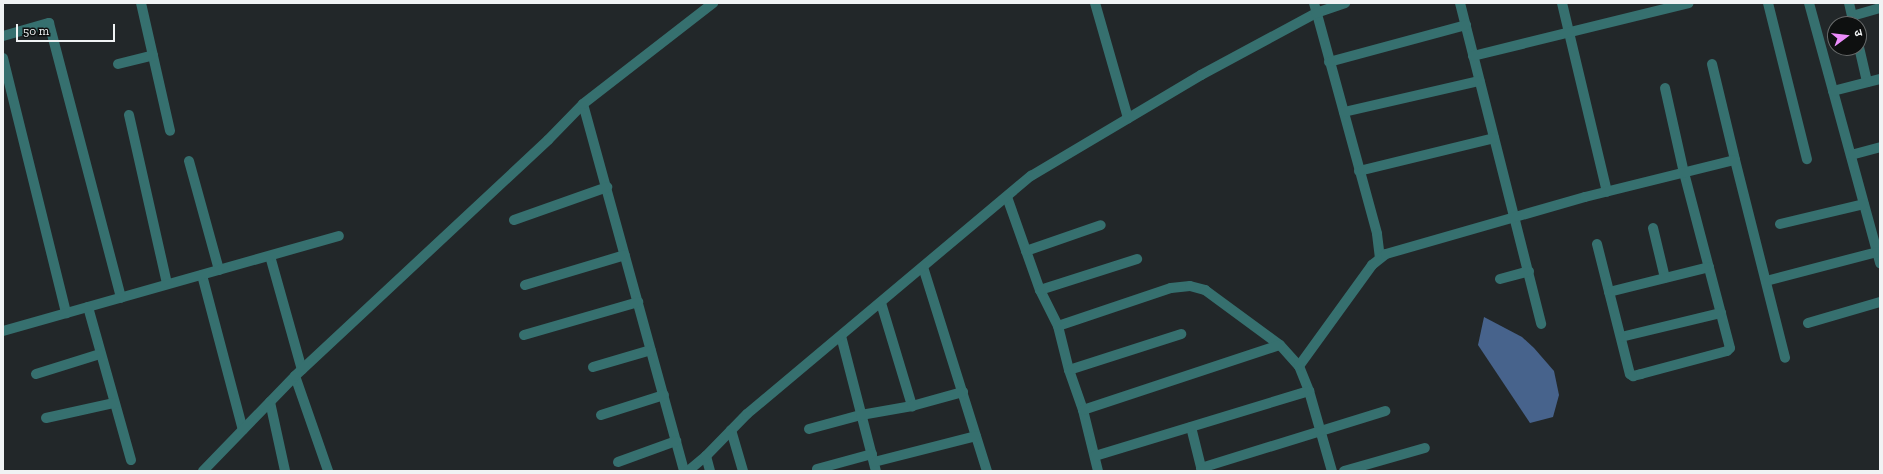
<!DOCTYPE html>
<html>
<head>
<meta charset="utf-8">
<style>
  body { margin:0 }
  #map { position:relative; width:1883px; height:474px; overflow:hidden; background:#222729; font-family:"Zilla Slab","Noto Sans Devanagari",serif }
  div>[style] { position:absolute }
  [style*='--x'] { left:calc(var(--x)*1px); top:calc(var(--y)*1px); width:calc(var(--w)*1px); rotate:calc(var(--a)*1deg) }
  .water>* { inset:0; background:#47638c }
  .street>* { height:10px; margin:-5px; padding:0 5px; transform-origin:5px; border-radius:5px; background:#36706f }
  span { translate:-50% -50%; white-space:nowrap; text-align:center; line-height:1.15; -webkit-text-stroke:3px #0e1010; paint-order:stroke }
  .frame { position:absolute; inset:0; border:4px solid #f0f3f4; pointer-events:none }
  .north { position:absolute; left:1827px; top:16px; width:40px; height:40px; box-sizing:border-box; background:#0e1010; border:1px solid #686b6b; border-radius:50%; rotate:75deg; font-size:11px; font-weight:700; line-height:16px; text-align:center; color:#f0f3f4 }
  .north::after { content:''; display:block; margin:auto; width:14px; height:18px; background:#ec8cfb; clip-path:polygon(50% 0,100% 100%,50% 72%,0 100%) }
  .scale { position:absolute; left:16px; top:24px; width:99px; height:18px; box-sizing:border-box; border:2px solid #f0f3f4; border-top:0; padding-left:5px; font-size:12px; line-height:14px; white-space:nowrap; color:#f0f3f4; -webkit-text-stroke:3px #0e1010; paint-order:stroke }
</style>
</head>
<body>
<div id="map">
  <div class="water">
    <div style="clip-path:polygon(1484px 317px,1522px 337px,1534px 348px,1554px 371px,1559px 395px,1553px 417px,1530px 423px,1478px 345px)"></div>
  </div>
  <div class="street">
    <div style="--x:141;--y:3;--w:131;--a:77.2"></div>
    <div style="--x:1095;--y:3;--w:120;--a:74"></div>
    <div style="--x:1314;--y:3;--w:239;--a:74.7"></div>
    <div style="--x:1377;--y:234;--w:23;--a:83"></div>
    <div style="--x:1460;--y:3;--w:331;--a:75.8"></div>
    <div style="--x:1562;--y:3;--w:194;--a:76.6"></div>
    <div style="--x:1768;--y:3;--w:161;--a:76"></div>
    <div style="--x:1809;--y:3;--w:270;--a:74.7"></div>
    <div style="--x:1849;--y:3;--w:22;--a:77"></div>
    <div style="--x:1852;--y:16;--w:29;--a:-16"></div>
    <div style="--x:3;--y:36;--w:48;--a:-15.8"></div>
    <div style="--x:49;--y:23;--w:284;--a:75.3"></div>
    <div style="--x:1859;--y:47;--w:36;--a:77"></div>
    <div style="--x:1473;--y:56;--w:222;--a:-13.8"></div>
    <div style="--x:3;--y:58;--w:263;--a:76.1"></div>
    <div style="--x:1329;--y:62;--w:142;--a:-15.1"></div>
    <div style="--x:118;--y:64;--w:36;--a:-14"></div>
    <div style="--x:1712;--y:64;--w:99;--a:76.5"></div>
    <div style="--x:1833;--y:91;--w:49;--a:-14.3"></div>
    <div style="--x:583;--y:104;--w:381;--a:74.6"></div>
    <div style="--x:1344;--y:112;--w:139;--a:-12.9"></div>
    <div style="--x:129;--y:115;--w:173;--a:77.3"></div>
    <div style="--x:1851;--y:155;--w:30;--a:-15"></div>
    <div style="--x:189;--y:161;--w:113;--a:74.6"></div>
    <div style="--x:1359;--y:171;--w:139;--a:-13.7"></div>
    <div style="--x:1007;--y:197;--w:99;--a:70.5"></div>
    <div style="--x:1040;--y:290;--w:40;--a:63.4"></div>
    <div style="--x:1058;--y:326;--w:45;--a:76"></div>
    <div style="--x:1069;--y:370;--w:42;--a:70.7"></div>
    <div style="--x:1083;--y:410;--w:63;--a:76.2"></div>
    <div style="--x:514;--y:220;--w:99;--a:-19.5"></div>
    <div style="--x:1780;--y:224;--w:86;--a:-13.4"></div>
    <div style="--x:1653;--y:228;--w:51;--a:76.5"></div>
    <div style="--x:1597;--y:244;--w:134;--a:75.8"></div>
    <div style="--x:1630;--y:374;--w:4;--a:34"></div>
    <div style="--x:1633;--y:376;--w:8;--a:-14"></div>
    <div style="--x:1641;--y:374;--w:89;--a:-15"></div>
    <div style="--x:1727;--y:351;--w:4;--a:-45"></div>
    <div style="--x:1730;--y:348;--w:181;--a:-104.7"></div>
    <div style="--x:1684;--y:173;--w:87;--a:-102.6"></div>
    <div style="--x:1026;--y:251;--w:79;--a:-19.1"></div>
    <div style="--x:270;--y:256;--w:118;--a:74.3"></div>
    <div style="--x:923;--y:267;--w:214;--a:72.6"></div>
    <div style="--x:202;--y:275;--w:160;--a:75.2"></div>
    <div style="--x:1500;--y:279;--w:30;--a:-15"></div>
    <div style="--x:1766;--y:281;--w:115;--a:-14.6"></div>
    <div style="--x:525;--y:285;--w:104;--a:-16.7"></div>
    <div style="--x:1040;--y:290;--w:102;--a:-17.7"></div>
    <div style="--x:1609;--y:292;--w:103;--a:-14"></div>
    <div style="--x:881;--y:303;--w:108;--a:73.2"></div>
    <div style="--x:88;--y:307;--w:159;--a:74.3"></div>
    <div style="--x:1808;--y:323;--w:75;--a:-16.3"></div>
    <div style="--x:1058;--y:326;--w:119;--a:-18.6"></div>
    <div style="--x:1171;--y:288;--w:19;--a:-6"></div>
    <div style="--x:1190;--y:286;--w:16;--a:15"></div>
    <div style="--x:1205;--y:290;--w:93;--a:36.3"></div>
    <div style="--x:1280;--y:345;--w:28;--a:48"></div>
    <div style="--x:1299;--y:366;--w:27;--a:68"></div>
    <div style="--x:1309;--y:391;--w:83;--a:74"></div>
    <div style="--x:3;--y:331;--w:349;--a:-15.8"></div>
    <div style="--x:524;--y:335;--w:119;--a:-16.1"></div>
    <div style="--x:841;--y:336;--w:139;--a:75.5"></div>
    <div style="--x:1621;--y:337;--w:103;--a:-13.5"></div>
    <div style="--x:1299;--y:366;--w:125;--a:-54.1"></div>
    <div style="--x:1372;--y:265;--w:18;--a:-38"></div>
    <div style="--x:1386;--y:254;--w:207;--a:-16"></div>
    <div style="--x:1585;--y:197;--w:154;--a:-13.9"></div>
    <div style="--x:1735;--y:160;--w:204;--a:75.8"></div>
    <div style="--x:593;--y:367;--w:60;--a:-16.3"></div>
    <div style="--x:1069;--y:370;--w:118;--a:-17.8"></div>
    <div style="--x:36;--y:374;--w:67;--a:-17.4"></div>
    <div style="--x:295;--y:376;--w:101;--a:70.8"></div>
    <div style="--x:270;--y:402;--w:71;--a:77.7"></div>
    <div style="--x:1083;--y:410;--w:207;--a:-18.3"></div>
    <div style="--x:601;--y:415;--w:66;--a:-17.6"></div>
    <div style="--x:46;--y:418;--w:70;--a:-12.4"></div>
    <div style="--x:1191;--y:427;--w:45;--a:76"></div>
    <div style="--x:809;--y:429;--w:54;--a:-15.1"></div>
    <div style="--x:861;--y:415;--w:52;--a:-10"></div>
    <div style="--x:912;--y:406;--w:53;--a:-15.4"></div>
    <div style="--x:731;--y:430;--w:43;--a:73.7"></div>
    <div style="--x:706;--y:456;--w:16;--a:75"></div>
    <div style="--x:1095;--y:456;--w:224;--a:-16.9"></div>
    <div style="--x:618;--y:462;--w:62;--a:-19.9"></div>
    <div style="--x:874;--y:462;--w:105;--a:-14.3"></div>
    <div style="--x:1201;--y:468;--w:193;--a:-17.2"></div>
    <div style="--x:817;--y:469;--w:57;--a:-15.3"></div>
    <div style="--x:203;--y:471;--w:132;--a:-45.9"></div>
    <div style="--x:295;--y:376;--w:346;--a:-43"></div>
    <div style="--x:548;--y:140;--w:50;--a:-45.8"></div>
    <div style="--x:583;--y:104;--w:165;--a:-37.8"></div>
    <div style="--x:688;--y:471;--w:23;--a:-40"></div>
    <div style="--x:706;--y:456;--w:59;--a:-45.7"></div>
    <div style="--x:747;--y:414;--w:371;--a:-40"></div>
    <div style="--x:1031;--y:176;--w:198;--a:-30.7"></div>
    <div style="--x:1201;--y:75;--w:131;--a:-28.3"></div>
    <div style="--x:1316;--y:13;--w:31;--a:-19"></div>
    <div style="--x:1344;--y:471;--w:84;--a:-15.9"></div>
  </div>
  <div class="frame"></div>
  <div class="north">उ</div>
  <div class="scale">50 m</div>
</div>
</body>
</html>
